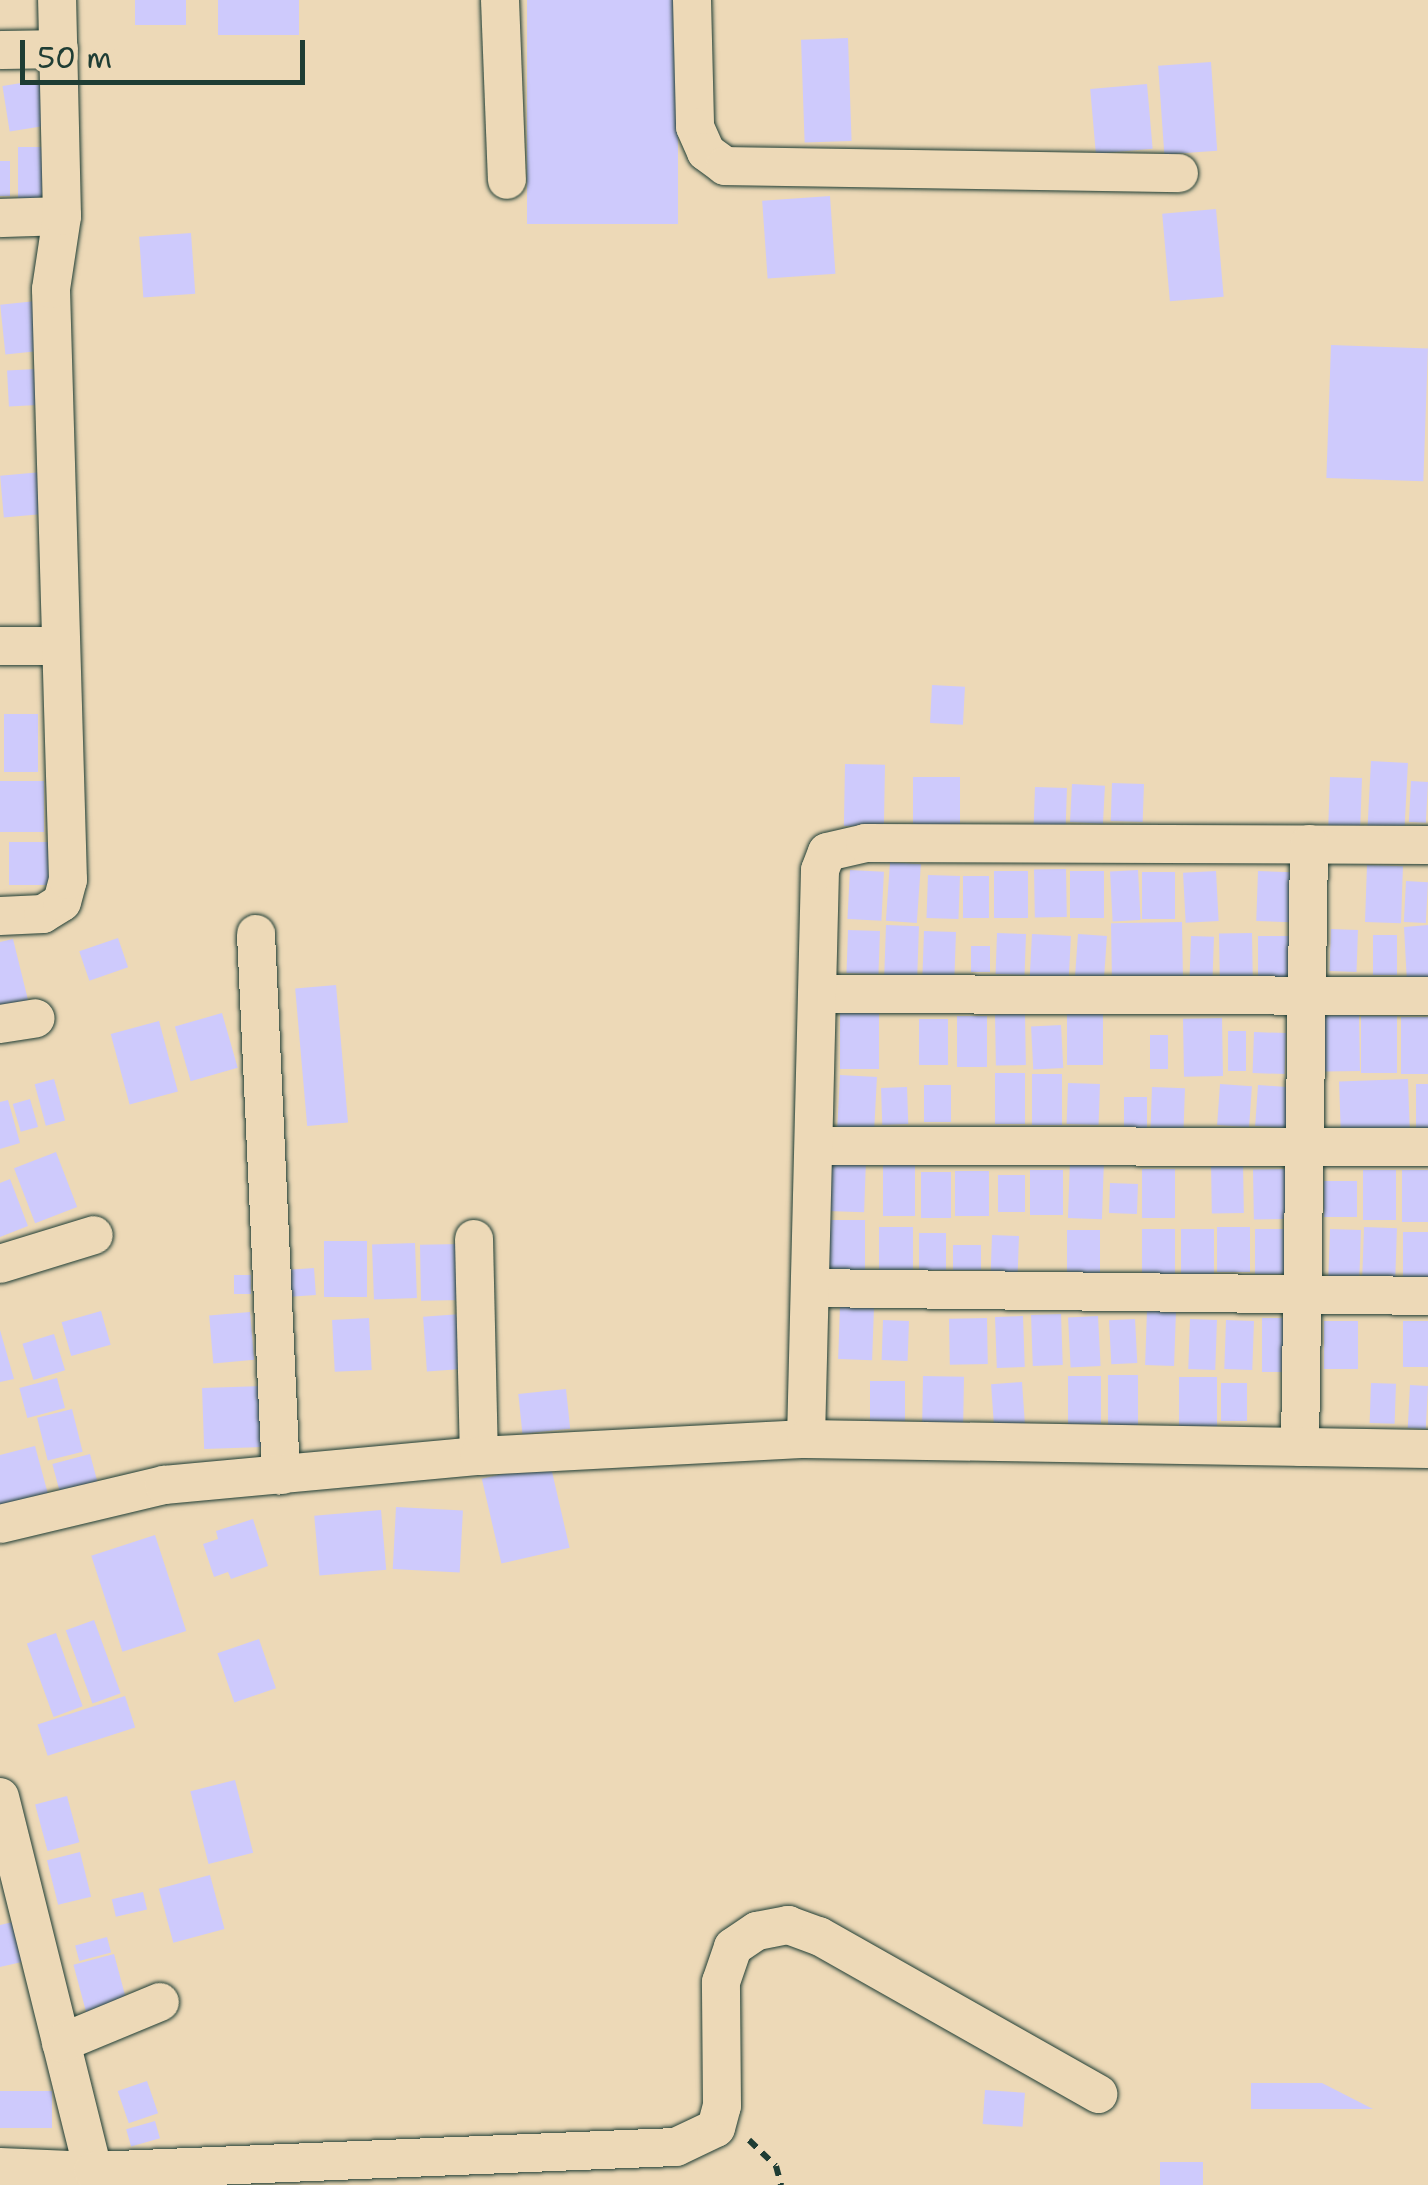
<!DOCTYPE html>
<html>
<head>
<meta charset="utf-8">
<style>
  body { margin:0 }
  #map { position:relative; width:1428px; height:2185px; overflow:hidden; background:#edd9b7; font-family:"Shantell Sans",sans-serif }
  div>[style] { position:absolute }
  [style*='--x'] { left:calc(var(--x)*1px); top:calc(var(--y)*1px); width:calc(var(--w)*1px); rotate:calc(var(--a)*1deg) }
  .building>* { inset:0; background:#cecafc; transform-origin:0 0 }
  .path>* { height:6px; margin-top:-3px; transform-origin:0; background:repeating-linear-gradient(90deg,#1f3d34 0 10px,transparent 0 18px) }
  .roads { filter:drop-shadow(0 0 2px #1f3d34) drop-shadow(0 0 2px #1f3d34) }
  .minor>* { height:38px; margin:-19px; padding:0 19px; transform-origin:19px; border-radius:19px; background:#edd9b7 }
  span { translate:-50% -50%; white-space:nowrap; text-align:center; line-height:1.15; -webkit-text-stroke:9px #edd9b7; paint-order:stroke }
  .scale { position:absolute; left:20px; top:40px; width:285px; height:45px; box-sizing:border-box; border:5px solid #1f3d34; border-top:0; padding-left:12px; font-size:30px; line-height:35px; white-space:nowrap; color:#1f3d34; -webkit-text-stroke:8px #edd9b7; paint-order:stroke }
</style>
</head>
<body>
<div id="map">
  <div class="building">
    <div style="left:135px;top:0;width:51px;height:25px"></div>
    <div style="left:218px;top:0;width:81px;height:35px"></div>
    <div style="left:527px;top:0;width:151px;height:224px"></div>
    <div style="left:848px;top:38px;width:103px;height:47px;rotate:88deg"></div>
    <div style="left:1211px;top:62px;width:89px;height:53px;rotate:86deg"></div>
    <div style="left:40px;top:80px;width:46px;height:38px;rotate:81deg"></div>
    <div style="left:1147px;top:84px;width:65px;height:57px;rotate:85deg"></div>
    <div style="left:18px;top:147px;width:24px;height:52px"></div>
    <div style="left:10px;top:161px;width:35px;height:10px;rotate:90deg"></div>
    <div style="left:830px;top:196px;width:78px;height:68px;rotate:86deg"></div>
    <div style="left:1216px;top:209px;width:88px;height:54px;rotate:85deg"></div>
    <div style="left:191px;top:233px;width:61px;height:52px;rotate:86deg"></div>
    <div style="left:36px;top:301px;width:50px;height:36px;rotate:84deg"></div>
    <div style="left:1331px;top:345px;width:97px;height:133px;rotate:2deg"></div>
    <div style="left:36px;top:369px;width:36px;height:29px;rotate:87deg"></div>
    <div style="left:42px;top:472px;width:42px;height:42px;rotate:85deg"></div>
    <div style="left:932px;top:685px;width:33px;height:38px;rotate:3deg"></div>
    <div style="left:4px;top:714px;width:34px;height:58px"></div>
    <div style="left:1371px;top:761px;width:37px;height:72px;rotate:3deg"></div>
    <div style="left:845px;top:764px;width:40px;height:62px;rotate:1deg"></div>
    <div style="left:913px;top:777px;width:47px;height:52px"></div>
    <div style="left:1330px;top:777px;width:32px;height:53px;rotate:2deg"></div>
    <div style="left:44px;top:781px;width:51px;height:44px;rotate:90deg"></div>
    <div style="left:1411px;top:781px;width:17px;height:41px;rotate:3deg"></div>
    <div style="left:1112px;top:783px;width:32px;height:38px;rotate:2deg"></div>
    <div style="left:1072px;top:784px;width:33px;height:38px;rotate:3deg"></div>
    <div style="left:1035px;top:787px;width:32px;height:38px;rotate:2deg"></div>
    <div style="left:49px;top:842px;width:43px;height:40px;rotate:90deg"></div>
    <div style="left:890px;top:862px;width:31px;height:59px;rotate:4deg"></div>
    <div style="left:1367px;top:865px;width:36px;height:57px;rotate:2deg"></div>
    <div style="left:1066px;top:869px;width:48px;height:32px;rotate:89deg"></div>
    <div style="left:850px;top:870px;width:34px;height:49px;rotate:3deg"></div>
    <div style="left:1138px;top:870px;width:50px;height:28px;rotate:87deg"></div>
    <div style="left:994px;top:871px;width:34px;height:47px"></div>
    <div style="left:1070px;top:871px;width:34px;height:47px"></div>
    <div style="left:1216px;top:871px;width:50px;height:33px;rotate:87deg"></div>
    <div style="left:1258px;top:871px;width:34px;height:50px;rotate:2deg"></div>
    <div style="left:1142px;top:872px;width:33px;height:47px"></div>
    <div style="left:928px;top:875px;width:32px;height:43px;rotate:2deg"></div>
    <div style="left:989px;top:876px;width:42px;height:26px;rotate:90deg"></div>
    <div style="left:1406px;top:881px;width:22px;height:41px;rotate:3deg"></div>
    <div style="left:1182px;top:922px;width:56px;height:71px;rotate:89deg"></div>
    <div style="left:886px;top:925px;width:33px;height:50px;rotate:2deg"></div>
    <div style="clip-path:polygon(1428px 925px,1428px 982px,1407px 983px,1404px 927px)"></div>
    <div style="left:1331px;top:929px;width:27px;height:42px;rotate:2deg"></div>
    <div style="left:848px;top:930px;width:32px;height:43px;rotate:2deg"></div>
    <div style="left:924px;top:931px;width:32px;height:44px;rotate:2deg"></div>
    <div style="left:997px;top:933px;width:29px;height:41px;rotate:2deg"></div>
    <div style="left:1252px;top:933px;width:50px;height:33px;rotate:89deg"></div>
    <div style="left:1032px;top:934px;width:39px;height:45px;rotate:3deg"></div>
    <div style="left:1078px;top:934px;width:29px;height:42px;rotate:4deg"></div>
    <div style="left:1373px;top:935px;width:24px;height:40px"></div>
    <div style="left:1191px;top:936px;width:23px;height:40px;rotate:2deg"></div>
    <div style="left:1258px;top:936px;width:34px;height:50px"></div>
    <div style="left:118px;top:938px;width:31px;height:41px;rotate:71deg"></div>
    <div style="clip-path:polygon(13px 939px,29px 1004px,0 1011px,0 942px)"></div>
    <div style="left:971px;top:946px;width:19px;height:26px"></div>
    <div style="left:336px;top:985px;width:138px;height:41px;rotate:85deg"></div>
    <div style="left:840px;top:1012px;width:39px;height:57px"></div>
    <div style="left:222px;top:1013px;width:57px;height:49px;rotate:74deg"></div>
    <div style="left:1067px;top:1013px;width:36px;height:52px"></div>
    <div style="left:1025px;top:1014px;width:51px;height:30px;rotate:89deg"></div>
    <div style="left:1359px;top:1015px;width:56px;height:36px;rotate:89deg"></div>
    <div style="left:957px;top:1016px;width:30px;height:51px"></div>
    <div style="left:1361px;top:1016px;width:36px;height:57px"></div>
    <div style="left:1401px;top:1017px;width:27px;height:57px"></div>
    <div style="left:1222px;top:1018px;width:58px;height:39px;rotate:89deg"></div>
    <div style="left:919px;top:1019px;width:29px;height:46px"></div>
    <div style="left:159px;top:1021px;width:73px;height:50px;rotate:75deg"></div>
    <div style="left:1061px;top:1025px;width:43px;height:30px;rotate:87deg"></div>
    <div style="left:1228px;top:1031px;width:18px;height:40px"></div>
    <div style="left:1254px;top:1032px;width:32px;height:41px;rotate:2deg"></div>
    <div style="left:1150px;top:1035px;width:18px;height:34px"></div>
    <div style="left:995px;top:1073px;width:30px;height:51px"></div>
    <div style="left:1032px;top:1074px;width:30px;height:51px"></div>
    <div style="left:840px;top:1075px;width:37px;height:52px;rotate:3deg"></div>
    <div style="left:54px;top:1079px;width:43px;height:20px;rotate:75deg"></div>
    <div style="left:1408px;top:1079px;width:52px;height:69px;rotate:88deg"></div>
    <div style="left:1068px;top:1083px;width:32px;height:41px;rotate:2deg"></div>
    <div style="left:1220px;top:1084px;width:32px;height:41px;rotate:4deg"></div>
    <div style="left:1428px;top:1084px;width:46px;height:12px;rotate:90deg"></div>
    <div style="left:951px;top:1085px;width:37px;height:27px;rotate:90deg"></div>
    <div style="left:1258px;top:1085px;width:32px;height:41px;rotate:4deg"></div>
    <div style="left:907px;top:1087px;width:37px;height:26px;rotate:88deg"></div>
    <div style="left:1152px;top:1087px;width:33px;height:41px;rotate:2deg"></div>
    <div style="left:1124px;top:1097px;width:23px;height:31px"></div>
    <div style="left:30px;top:1099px;width:29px;height:18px;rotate:74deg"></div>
    <div style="clip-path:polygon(8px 1100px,20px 1143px,0 1149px,0 1102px)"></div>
    <div style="left:56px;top:1152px;width:59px;height:45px;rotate:69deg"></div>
    <div style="left:829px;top:1158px;width:37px;height:53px;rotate:2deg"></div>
    <div style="left:1070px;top:1159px;width:34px;height:59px;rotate:2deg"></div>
    <div style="left:883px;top:1163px;width:32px;height:53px"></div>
    <div style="left:1243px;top:1163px;width:50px;height:32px;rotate:89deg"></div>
    <div style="left:1142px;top:1169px;width:33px;height:49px"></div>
    <div style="left:1286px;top:1169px;width:50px;height:33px;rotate:89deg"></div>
    <div style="left:1030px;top:1170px;width:33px;height:45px"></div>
    <div style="left:1363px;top:1170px;width:33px;height:50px"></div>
    <div style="left:1402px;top:1170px;width:26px;height:52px"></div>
    <div style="left:955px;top:1171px;width:34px;height:45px"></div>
    <div style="left:921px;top:1172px;width:30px;height:46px"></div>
    <div style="left:1025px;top:1175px;width:37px;height:27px;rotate:90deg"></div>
    <div style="clip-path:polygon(10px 1179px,28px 1226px,0 1237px,0 1183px)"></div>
    <div style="left:1324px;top:1181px;width:33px;height:36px"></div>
    <div style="left:1110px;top:1183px;width:28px;height:30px;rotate:2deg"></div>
    <div style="left:827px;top:1220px;width:38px;height:53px"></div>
    <div style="left:879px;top:1227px;width:34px;height:46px"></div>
    <div style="left:1217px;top:1227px;width:33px;height:45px"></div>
    <div style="left:1364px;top:1227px;width:33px;height:56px;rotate:2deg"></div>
    <div style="left:1142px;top:1229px;width:33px;height:45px"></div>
    <div style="left:1181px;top:1229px;width:33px;height:45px"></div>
    <div style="left:1255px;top:1229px;width:32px;height:45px"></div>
    <div style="left:1330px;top:1229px;width:31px;height:49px;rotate:2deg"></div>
    <div style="left:1067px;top:1230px;width:33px;height:45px"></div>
    <div style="left:1428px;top:1232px;width:51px;height:25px;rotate:90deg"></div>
    <div style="left:919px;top:1233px;width:27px;height:37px"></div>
    <div style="left:992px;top:1235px;width:27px;height:37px;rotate:2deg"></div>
    <div style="left:324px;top:1241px;width:43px;height:56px"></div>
    <div style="left:415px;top:1243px;width:55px;height:43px;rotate:88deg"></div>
    <div style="left:462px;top:1244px;width:56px;height:42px;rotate:89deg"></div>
    <div style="left:953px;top:1245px;width:28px;height:25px"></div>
    <div style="left:314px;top:1268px;width:27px;height:29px;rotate:86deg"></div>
    <div style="left:234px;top:1275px;width:17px;height:19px"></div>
    <div style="left:840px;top:1306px;width:34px;height:53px;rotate:2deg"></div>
    <div style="left:1147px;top:1310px;width:29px;height:55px;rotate:2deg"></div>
    <div style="left:101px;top:1311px;width:35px;height:41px;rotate:74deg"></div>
    <div style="left:250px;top:1312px;width:48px;height:41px;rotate:85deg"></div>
    <div style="left:461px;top:1314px;width:55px;height:38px;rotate:86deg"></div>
    <div style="left:1061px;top:1314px;width:51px;height:30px;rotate:88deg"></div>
    <div style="left:1023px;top:1316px;width:51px;height:28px;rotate:88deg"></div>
    <div style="left:1098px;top:1316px;width:50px;height:30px;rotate:87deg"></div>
    <div style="left:369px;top:1318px;width:52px;height:37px;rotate:87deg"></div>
    <div style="left:987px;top:1318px;width:46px;height:38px;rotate:89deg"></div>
    <div style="left:1262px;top:1318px;width:29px;height:54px"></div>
    <div style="left:1135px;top:1319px;width:44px;height:26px;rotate:87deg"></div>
    <div style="left:1190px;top:1319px;width:27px;height:50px;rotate:2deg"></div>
    <div style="left:883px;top:1320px;width:26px;height:40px;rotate:2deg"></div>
    <div style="left:1226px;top:1320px;width:28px;height:49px;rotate:2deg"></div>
    <div style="left:1324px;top:1321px;width:34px;height:48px"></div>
    <div style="left:1403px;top:1321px;width:25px;height:46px"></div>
    <div style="clip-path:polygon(0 1330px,14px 1379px,0 1382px)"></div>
    <div style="left:54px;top:1334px;width:38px;height:33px;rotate:73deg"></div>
    <div style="left:1108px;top:1375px;width:30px;height:51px"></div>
    <div style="left:923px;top:1376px;width:41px;height:50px;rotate:1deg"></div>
    <div style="left:1068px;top:1376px;width:33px;height:48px"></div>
    <div style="left:1217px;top:1377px;width:51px;height:38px;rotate:90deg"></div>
    <div style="left:57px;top:1378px;width:31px;height:39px;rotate:75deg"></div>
    <div style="left:870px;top:1381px;width:35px;height:40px"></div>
    <div style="left:1022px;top:1382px;width:42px;height:31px;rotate:86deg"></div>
    <div style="left:1221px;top:1383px;width:26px;height:38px"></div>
    <div style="left:1371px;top:1383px;width:25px;height:40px;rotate:2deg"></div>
    <div style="left:1410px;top:1385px;width:18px;height:43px;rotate:3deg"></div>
    <div style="left:260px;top:1386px;width:61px;height:58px;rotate:88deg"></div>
    <div style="left:566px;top:1389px;width:40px;height:48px;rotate:84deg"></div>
    <div style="left:72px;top:1409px;width:44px;height:36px;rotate:76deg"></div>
    <div style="clip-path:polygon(35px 1446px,48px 1494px,0 1507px,0 1455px)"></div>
    <div style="left:90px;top:1454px;width:31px;height:39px;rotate:75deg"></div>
    <div style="left:550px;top:1463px;width:87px;height:70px;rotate:77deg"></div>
    <div style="left:396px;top:1507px;width:67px;height:62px;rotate:3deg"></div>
    <div style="left:381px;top:1510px;width:60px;height:67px;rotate:85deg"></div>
    <div style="clip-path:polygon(253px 1519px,268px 1566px,231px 1579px,228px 1572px,214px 1577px,203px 1544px,218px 1539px,216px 1531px)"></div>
    <div style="left:155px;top:1535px;width:101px;height:67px;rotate:72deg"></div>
    <div style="left:94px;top:1620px;width:78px;height:30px;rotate:70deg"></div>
    <div style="left:56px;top:1633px;width:78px;height:31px;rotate:70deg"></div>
    <div style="left:259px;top:1639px;width:52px;height:44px;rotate:71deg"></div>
    <div style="left:125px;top:1696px;width:33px;height:92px;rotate:72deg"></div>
    <div style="left:235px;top:1780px;width:75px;height:46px;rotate:76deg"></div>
    <div style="left:67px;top:1796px;width:48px;height:33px;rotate:75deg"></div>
    <div style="left:80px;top:1852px;width:46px;height:34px;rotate:76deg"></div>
    <div style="left:210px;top:1875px;width:56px;height:53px;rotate:75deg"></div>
    <div style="left:143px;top:1892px;width:18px;height:32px;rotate:77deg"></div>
    <div style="clip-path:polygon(17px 1921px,26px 1961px,0 1967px,0 1925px)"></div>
    <div style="left:107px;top:1937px;width:16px;height:33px;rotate:75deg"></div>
    <div style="left:114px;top:1954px;width:52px;height:42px;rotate:75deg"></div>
    <div style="left:147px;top:2081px;width:34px;height:31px;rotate:71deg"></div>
    <div style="clip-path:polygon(1251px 2083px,1322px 2083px,1373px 2109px,1251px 2109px)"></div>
    <div style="left:985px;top:2090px;width:40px;height:34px;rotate:4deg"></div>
    <div style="left:0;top:2091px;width:52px;height:37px"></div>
    <div style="left:155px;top:2121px;width:18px;height:30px;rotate:74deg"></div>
    <div style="left:1160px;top:2162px;width:43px;height:23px"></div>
  </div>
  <div class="path">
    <div style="--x:749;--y:2140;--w:37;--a:44"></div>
    <div style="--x:776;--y:2166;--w:20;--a:75"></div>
  </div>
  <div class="roads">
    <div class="minor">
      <div style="--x:500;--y:0;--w:180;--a:87.8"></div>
      <div style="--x:692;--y:0;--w:127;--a:88.6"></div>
      <div style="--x:695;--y:127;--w:27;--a:66"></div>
      <div style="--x:706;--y:152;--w:24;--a:36"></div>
      <div style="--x:725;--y:166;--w:454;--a:0.9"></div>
      <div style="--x:0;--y:50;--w:59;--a:-1"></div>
      <div style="--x:0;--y:218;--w:62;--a:-1.8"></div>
      <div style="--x:0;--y:646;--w:58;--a:0"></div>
      <div style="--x:0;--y:916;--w:43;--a:-2.7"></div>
      <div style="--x:43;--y:914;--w:22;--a:-32"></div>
      <div style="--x:62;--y:902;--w:23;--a:-75"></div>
      <div style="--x:68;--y:880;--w:591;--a:-91.65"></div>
      <div style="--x:51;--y:289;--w:74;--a:-81.4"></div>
      <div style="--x:62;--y:216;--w:216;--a:-91.3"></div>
      <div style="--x:256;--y:934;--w:542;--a:87.35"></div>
      <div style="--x:820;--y:994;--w:608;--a:0.19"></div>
      <div style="--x:0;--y:1024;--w:36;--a:-9"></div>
      <div style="--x:814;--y:1146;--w:614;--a:0.09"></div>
      <div style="--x:474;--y:1239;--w:217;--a:88.7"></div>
      <div style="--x:0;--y:1264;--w:98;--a:-17.1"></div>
      <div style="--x:811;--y:1288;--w:617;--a:0.74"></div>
      <div style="--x:806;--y:1439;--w:569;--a:-88.59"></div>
      <div style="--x:820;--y:870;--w:19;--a:-69"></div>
      <div style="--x:827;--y:852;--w:39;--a:-13"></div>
      <div style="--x:865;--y:843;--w:563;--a:0.2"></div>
      <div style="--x:1300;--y:1447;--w:603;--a:-89.14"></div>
      <div style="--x:0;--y:1524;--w:169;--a:-13.4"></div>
      <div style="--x:164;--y:1485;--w:316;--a:-5.3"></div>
      <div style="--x:479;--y:1456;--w:327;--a:-3"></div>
      <div style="--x:806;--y:1439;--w:622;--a:0.92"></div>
      <div style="--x:0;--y:1797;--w:385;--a:76"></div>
      <div style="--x:61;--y:2043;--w:107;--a:-22.5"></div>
      <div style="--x:0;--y:2167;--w:93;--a:2.5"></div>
      <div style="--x:93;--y:2171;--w:583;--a:-2.36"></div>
      <div style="--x:676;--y:2147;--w:44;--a:-25.4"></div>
      <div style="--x:716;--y:2128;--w:23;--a:-75"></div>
      <div style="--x:722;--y:2106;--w:124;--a:-90.5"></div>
      <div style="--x:721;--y:1982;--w:37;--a:-71"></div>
      <div style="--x:733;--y:1947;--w:29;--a:-34"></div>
      <div style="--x:757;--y:1931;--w:32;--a:-11"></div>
      <div style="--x:788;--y:1925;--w:33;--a:20"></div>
      <div style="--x:819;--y:1936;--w:321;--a:29.5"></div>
    </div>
  </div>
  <div class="scale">50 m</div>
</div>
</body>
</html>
